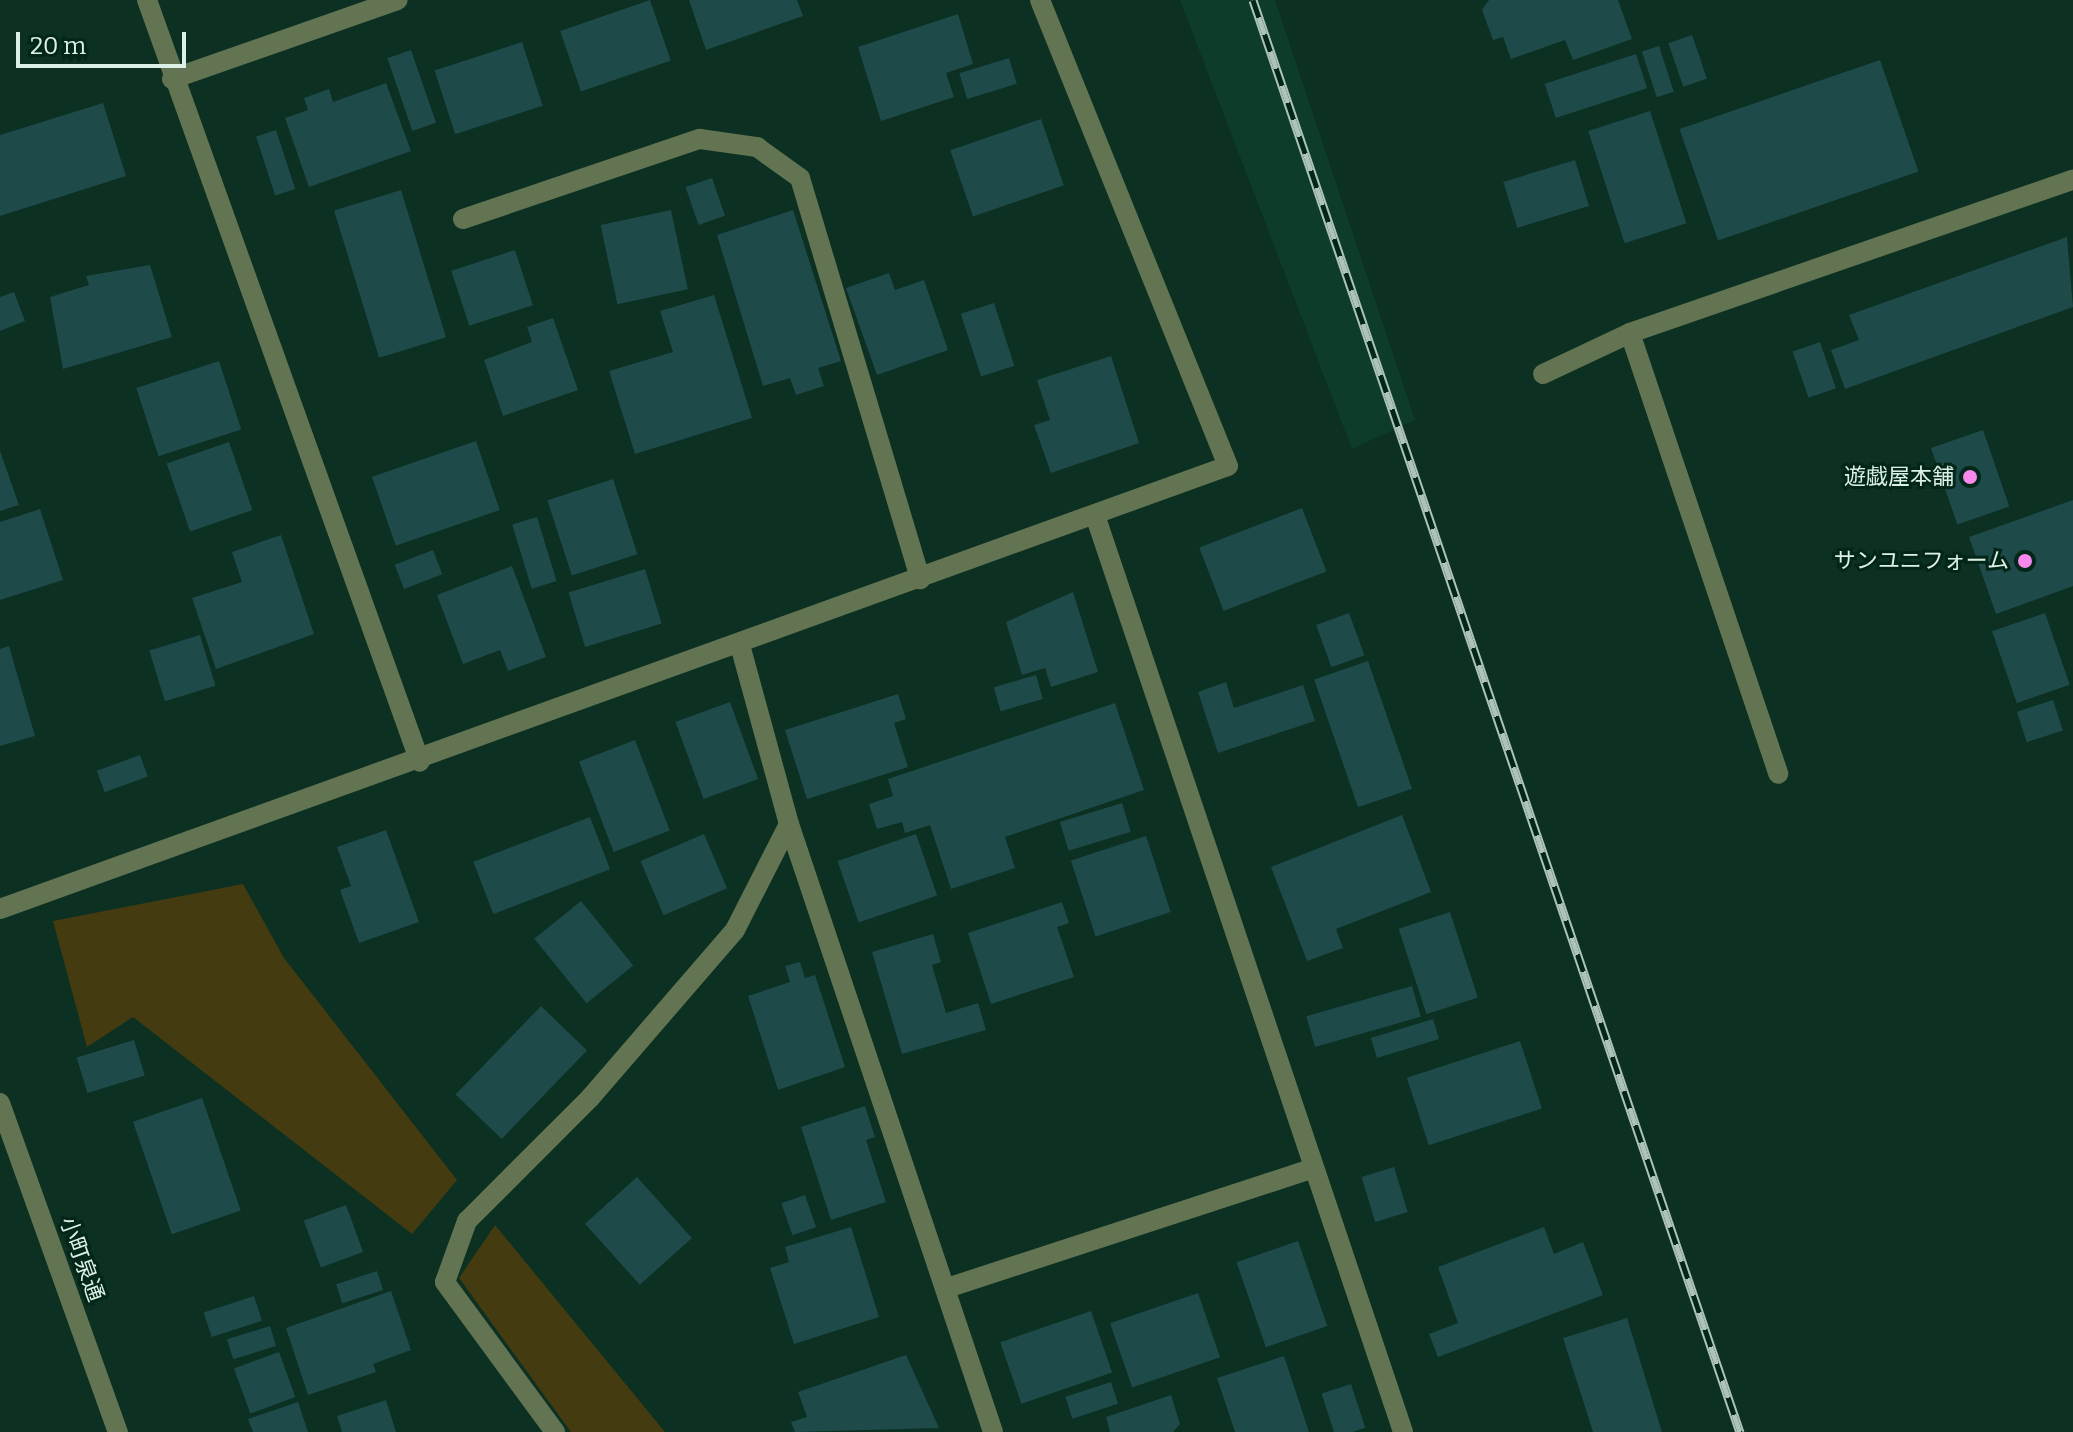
<!DOCTYPE html>
<html>
<head>
<meta charset="utf-8">
<style>
  body { margin:0 }
  #map { position:relative; width:2073px; height:1432px; overflow:hidden; background:#0c3021; font-family:Bitter,"Noto Sans JP",serif }
  div>[style] { position:absolute }
  [style*='--x'] { left:calc(var(--x)*1px); top:calc(var(--y)*1px); width:calc(var(--w)*1px); rotate:calc(var(--a)*1deg) }
  .built>* { inset:0; background:#0d3c2b }
  .green>* { inset:0; background:#443b11 }
  .building>* { inset:0; background:#1e4a4a; transform-origin:0 0 }
  .minor>* { height:20px; margin:-10px; padding:0 10px; transform-origin:10px; border-radius:10px; background:#637452 }
  .rail>* { height:9px; margin-top:-4.5px; transform-origin:0; background:repeating-linear-gradient(90deg,#022618 0 18px,#adc3b8 0 36px); box-sizing:border-box; border-block:2px solid #adc3b8 }
  .dots>* { width:22px; height:22px; translate:-50% -50%; box-sizing:border-box; border:4px solid #022618; border-radius:50% }
  span { translate:-50% -50%; white-space:nowrap; text-align:center; line-height:1.15; -webkit-text-stroke:6px #022618; paint-order:stroke }
  .poi-label { font-size:22px; color:#ddf0e6 }
  .right { translate:-100% -50%; text-align:right }
  .street-label { font-size:22px; color:#ddf0e6 }
  .scale { position:absolute; left:16px; top:32px; width:170px; height:36px; box-sizing:border-box; border:4px solid #ddf0e6; border-top:0; padding-left:10px; font-size:24px; line-height:28px; white-space:nowrap; color:#ddf0e6; -webkit-text-stroke:6px #022618; paint-order:stroke }
</style>
</head>
<body>
<div id="map">
  <div class="built">
    <div style="clip-path:polygon(1180px 0,1275px 0,1415px 420px,1352px 449px)"></div>
  </div>
  <div class="green">
    <div style="clip-path:polygon(243px 884px,284px 958px,457px 1180px,412px 1234px,133px 1017px,87px 1047px,53px 921px)"></div>
    <div style="clip-path:polygon(495px 1225px,665px 1432px,571px 1432px,459px 1278px)"></div>
  </div>
  <div class="building">
    <div style="left:650px;top:0;width:64px;height:95px;rotate:71deg"></div>
    <div style="clip-path:polygon(689px 0,797px 0,803px 16px,706px 50px)"></div>
    <div style="clip-path:polygon(1489px 0,1618px 0,1632px 39px,1573px 60px,1565px 40px,1511px 59px,1503px 37px,1493px 40px,1482px 10px)"></div>
    <div style="clip-path:polygon(958px 14px,973px 64px,946px 73px,954px 97px,881px 121px,858px 47px)"></div>
    <div style="left:1692px;top:35px;width:46px;height:25px;rotate:71deg"></div>
    <div style="left:522px;top:42px;width:67px;height:92px;rotate:72deg"></div>
    <div style="left:1659px;top:46px;width:48px;height:18px;rotate:72deg"></div>
    <div style="left:411px;top:50px;width:77px;height:25px;rotate:71deg"></div>
    <div style="left:1636px;top:54px;width:36px;height:96px;rotate:72deg"></div>
    <div style="left:1009px;top:58px;width:27px;height:52px;rotate:73deg"></div>
    <div style="left:1880px;top:60px;width:118px;height:212px;rotate:71deg"></div>
    <div style="clip-path:polygon(386px 83px,411px 151px,309px 187px,285px 118px,308px 110px,304px 98px,329px 89px,333px 102px)"></div>
    <div style="clip-path:polygon(103px 103px,126px 176px,0 216px,0 135px)"></div>
    <div style="left:1650px;top:111px;width:118px;height:65px;rotate:72deg"></div>
    <div style="left:1041px;top:119px;width:70px;height:96px;rotate:71deg"></div>
    <div style="left:276px;top:130px;width:62px;height:21px;rotate:72deg"></div>
    <div style="left:1575px;top:160px;width:48px;height:75px;rotate:73deg"></div>
    <div style="left:712px;top:178px;width:40px;height:28px;rotate:71deg"></div>
    <div style="left:401px;top:190px;width:154px;height:70px;rotate:73deg"></div>
    <div style="left:671px;top:210px;width:81px;height:72px;rotate:78deg"></div>
    <div style="clip-path:polygon(793px 210px,841px 361px,818px 368px,824px 386px,796px 395px,790px 378px,763px 386px,717px 235px)"></div>
    <div style="clip-path:polygon(2067px 237px,2073px 307px,1845px 389px,1831px 350px,1859px 340px,1849px 315px)"></div>
    <div style="left:515px;top:250px;width:58px;height:67px;rotate:72deg"></div>
    <div style="clip-path:polygon(150px 265px,172px 337px,63px 369px,50px 297px,89px 285px,86px 276px)"></div>
    <div style="clip-path:polygon(889px 273px,895px 290px,924px 280px,948px 350px,877px 375px,846px 288px)"></div>
    <div style="clip-path:polygon(14px 292px,25px 321px,0 331px,0 297px)"></div>
    <div style="clip-path:polygon(714px 295px,752px 418px,635px 454px,609px 371px,673px 352px,660px 311px)"></div>
    <div style="left:994px;top:303px;width:66px;height:35px;rotate:72deg"></div>
    <div style="clip-path:polygon(553px 318px,578px 390px,503px 416px,484px 360px,532px 342px,527px 327px)"></div>
    <div style="left:1820px;top:342px;width:49px;height:29px;rotate:71deg"></div>
    <div style="clip-path:polygon(1111px 356px,1139px 443px,1051px 473px,1034px 425px,1050px 420px,1037px 380px)"></div>
    <div style="left:219px;top:361px;width:72px;height:87px;rotate:72deg"></div>
    <div style="left:1983px;top:430px;width:81px;height:55px;rotate:71deg"></div>
    <div style="left:476px;top:441px;width:73px;height:110px;rotate:71deg"></div>
    <div style="left:229px;top:442px;width:72px;height:66px;rotate:71deg"></div>
    <div style="clip-path:polygon(0 451px,19px 505px,0 511px)"></div>
    <div style="left:613px;top:479px;width:79px;height:69px;rotate:72deg"></div>
    <div style="clip-path:polygon(2073px 500px,2073px 586px,1996px 614px,1969px 537px)"></div>
    <div style="left:1302px;top:508px;width:68px;height:110px;rotate:69deg"></div>
    <div style="clip-path:polygon(40px 509px,63px 580px,0 600px,0 522px)"></div>
    <div style="left:537px;top:517px;width:67px;height:26px;rotate:73deg"></div>
    <div style="clip-path:polygon(281px 535px,314px 634px,216px 669px,192px 598px,242px 582px,232px 552px)"></div>
    <div style="left:433px;top:550px;width:26px;height:41px;rotate:69deg"></div>
    <div style="clip-path:polygon(512px 566px,546px 657px,508px 671px,500px 650px,463px 664px,437px 595px)"></div>
    <div style="left:645px;top:569px;width:57px;height:80px;rotate:73deg"></div>
    <div style="clip-path:polygon(1073px 592px,1098px 672px,1051px 687px,1045px 668px,1022px 675px,1006px 622px)"></div>
    <div style="left:1349px;top:613px;width:45px;height:35px;rotate:70deg"></div>
    <div style="left:2045px;top:613px;width:76px;height:56px;rotate:71deg"></div>
    <div style="left:200px;top:635px;width:53px;height:53px;rotate:73deg"></div>
    <div style="clip-path:polygon(9px 646px,35px 736px,0 746px,0 649px)"></div>
    <div style="left:1368px;top:661px;width:135px;height:57px;rotate:71deg"></div>
    <div style="left:1036px;top:675px;width:25px;height:44px;rotate:74deg"></div>
    <div style="clip-path:polygon(1226px 682px,1234px 708px,1303px 685px,1315px 721px,1218px 753px,1198px 692px)"></div>
    <div style="clip-path:polygon(898px 694px,906px 719px,894px 723px,908px 767px,807px 799px,785px 730px)"></div>
    <div style="left:2053px;top:700px;width:32px;height:38px;rotate:72deg"></div>
    <div style="left:730px;top:702px;width:82px;height:58px;rotate:70deg"></div>
    <div style="clip-path:polygon(1115px 703px,1144px 790px,1005px 837px,1015px 868px,951px 889px,930px 825px,905px 833px,902px 822px,877px 829px,869px 804px,893px 796px,888px 779px)"></div>
    <div style="left:635px;top:740px;width:97px;height:60px;rotate:69deg"></div>
    <div style="left:140px;top:755px;width:23px;height:46px;rotate:70deg"></div>
    <div style="left:1122px;top:803px;width:30px;height:65px;rotate:73deg"></div>
    <div style="clip-path:polygon(1402px 815px,1431px 892px,1336px 929px,1343px 948px,1307px 961px,1271px 867px)"></div>
    <div style="left:590px;top:817px;width:56px;height:125px;rotate:69deg"></div>
    <div style="clip-path:polygon(386px 830px,419px 922px,359px 943px,340px 890px,351px 886px,337px 847px)"></div>
    <div style="left:704px;top:834px;width:59px;height:69px;rotate:67deg"></div>
    <div style="left:916px;top:834px;width:65px;height:83px;rotate:71deg"></div>
    <div style="left:1146px;top:836px;width:80px;height:79px;rotate:72deg"></div>
    <div style="left:581px;top:901px;width:83px;height:60px;rotate:51deg"></div>
    <div style="clip-path:polygon(1062px 902px,1069px 923px,1057px 927px,1074px 977px,991px 1004px,968px 933px)"></div>
    <div style="left:1450px;top:912px;width:90px;height:54px;rotate:72deg"></div>
    <div style="clip-path:polygon(933px 934px,941px 962px,932px 965px,946px 1013px,978px 1003px,986px 1030px,902px 1054px,872px 952px)"></div>
    <div style="clip-path:polygon(800px 962px,805px 978px,815px 975px,845px 1067px,778px 1090px,748px 996px,790px 982px,785px 966px)"></div>
    <div style="left:1412px;top:986px;width:32px;height:110px;rotate:74deg"></div>
    <div style="left:541px;top:1006px;width:64px;height:123px;rotate:44deg"></div>
    <div style="left:1433px;top:1019px;width:21px;height:65px;rotate:73deg"></div>
    <div style="left:134px;top:1040px;width:37px;height:60px;rotate:73deg"></div>
    <div style="left:1520px;top:1041px;width:71px;height:119px;rotate:72deg"></div>
    <div style="left:202px;top:1098px;width:119px;height:73px;rotate:71deg"></div>
    <div style="clip-path:polygon(865px 1106px,875px 1137px,866px 1140px,886px 1202px,831px 1220px,801px 1127px)"></div>
    <div style="left:1394px;top:1167px;width:47px;height:34px;rotate:73deg"></div>
    <div style="left:637px;top:1177px;width:82px;height:70px;rotate:48deg"></div>
    <div style="left:805px;top:1195px;width:34px;height:25px;rotate:71deg"></div>
    <div style="left:346px;top:1205px;width:50px;height:45px;rotate:70deg"></div>
    <div style="clip-path:polygon(851px 1227px,879px 1317px,794px 1344px,770px 1268px,789px 1262px,785px 1247px)"></div>
    <div style="clip-path:polygon(1544px 1227px,1554px 1254px,1583px 1242px,1603px 1295px,1438px 1357px,1429px 1334px,1458px 1323px,1438px 1267px)"></div>
    <div style="left:1298px;top:1241px;width:90px;height:65px;rotate:71deg"></div>
    <div style="left:377px;top:1271px;width:20px;height:43px;rotate:72deg"></div>
    <div style="clip-path:polygon(391px 1291px,411px 1350px,373px 1364px,376px 1372px,308px 1395px,286px 1328px)"></div>
    <div style="left:1198px;top:1293px;width:68px;height:93px;rotate:71deg"></div>
    <div style="left:254px;top:1296px;width:26px;height:53px;rotate:72deg"></div>
    <div style="left:1091px;top:1311px;width:65px;height:96px;rotate:71deg"></div>
    <div style="clip-path:polygon(1627px 1318px,1662px 1432px,1593px 1432px,1563px 1338px)"></div>
    <div style="left:270px;top:1326px;width:21px;height:45px;rotate:73deg"></div>
    <div style="left:279px;top:1352px;width:48px;height:48px;rotate:70deg"></div>
    <div style="clip-path:polygon(906px 1355px,939px 1428px,795px 1432px,791px 1422px,807px 1417px,798px 1392px)"></div>
    <div style="clip-path:polygon(1284px 1356px,1309px 1432px,1235px 1432px,1217px 1378px)"></div>
    <div style="left:1111px;top:1382px;width:23px;height:48px;rotate:72deg"></div>
    <div style="left:1351px;top:1384px;width:46px;height:31px;rotate:72deg"></div>
    <div style="clip-path:polygon(1171px 1395px,1180px 1424px,1173px 1432px,1110px 1432px,1106px 1417px)"></div>
    <div style="clip-path:polygon(386px 1400px,396px 1432px,342px 1432px,337px 1416px)"></div>
    <div style="clip-path:polygon(298px 1402px,308px 1432px,253px 1432px,248px 1419px)"></div>
  </div>
  <div class="minor">
    <div style="--x:147;--y:0;--w:809;--a:70.29"></div>
    <div style="--x:172;--y:79;--w:239;--a:-19.3"></div>
    <div style="--x:463;--y:219;--w:250;--a:-18.7"></div>
    <div style="--x:700;--y:139;--w:58;--a:8"></div>
    <div style="--x:757;--y:147;--w:53;--a:35.8"></div>
    <div style="--x:800;--y:178;--w:419;--a:73.3"></div>
    <div style="--x:1630;--y:333;--w:465;--a:71.4"></div>
    <div style="--x:1543;--y:374;--w:96;--a:-25.2"></div>
    <div style="--x:1630;--y:333;--w:469;--a:-19.1"></div>
    <div style="--x:1095;--y:515;--w:967;--a:71.43"></div>
    <div style="--x:740;--y:645;--w:186;--a:74.7"></div>
    <div style="--x:789;--y:824;--w:641;--a:71.45"></div>
    <div style="--x:0;--y:909;--w:1305;--a:-19.84"></div>
    <div style="--x:1228;--y:466;--w:502;--a:-111.97"></div>
    <div style="--x:0;--y:1103;--w:350;--a:70.3"></div>
    <div style="--x:947;--y:1288;--w:386;--a:-18.1"></div>
    <div style="--x:555;--y:1432;--w:186;--a:-126.3"></div>
    <div style="--x:445;--y:1282;--w:65;--a:-70.2"></div>
    <div style="--x:467;--y:1221;--w:174;--a:-45"></div>
    <div style="--x:590;--y:1098;--w:222;--a:-49.2"></div>
    <div style="--x:735;--y:930;--w:119;--a:-63"></div>
  </div>
  <div class="rail">
    <div style="--x:1253;--y:0;--w:1513;--a:71.22"></div>
  </div>
  <div class="dots">
    <div style="left:1970px;top:477px;background:#f788ec"></div>
    <div style="left:2025px;top:561px;background:#f788ec"></div>
  </div>
  <div class="poi-label">
    <span class="right" style="left:1954px;top:477px">遊戯屋本舗</span>
    <span class="right" style="left:2009px;top:561px">サンユニフォーム</span>
  </div>
  <div class="street-label">
    <span style="left:82px;top:1259px;rotate:70deg">小町泉通</span>
  </div>
  <div class="scale">20 m</div>
</div>
</body>
</html>
